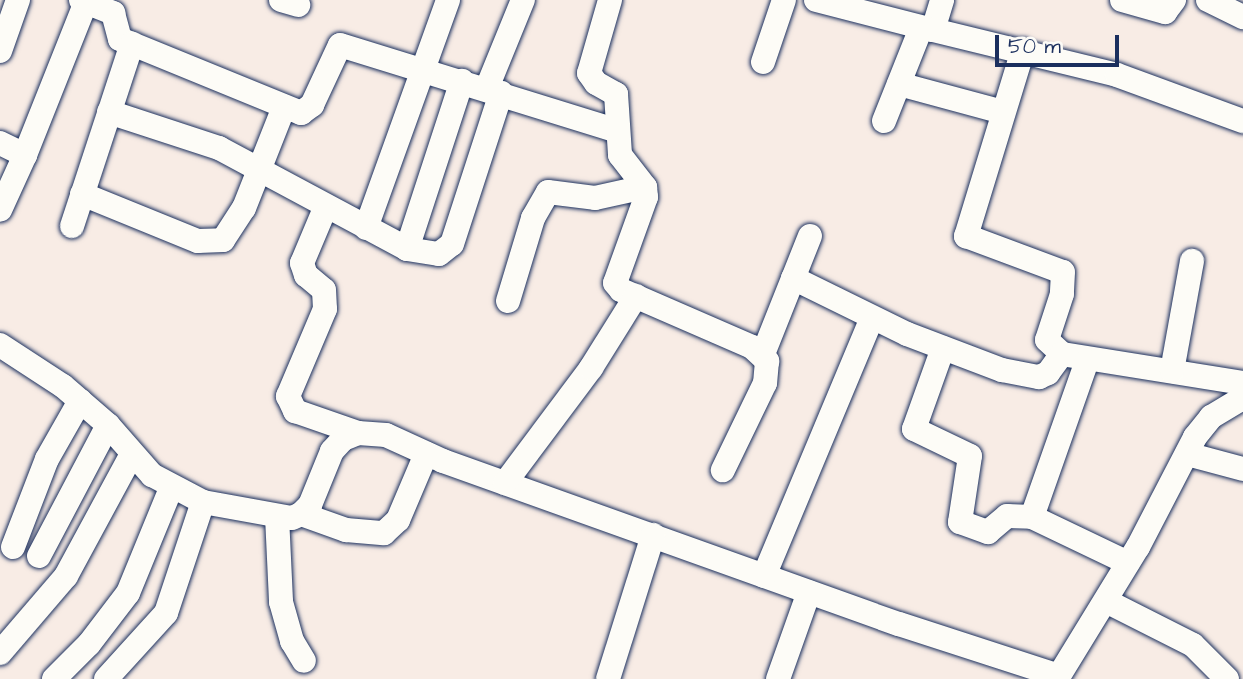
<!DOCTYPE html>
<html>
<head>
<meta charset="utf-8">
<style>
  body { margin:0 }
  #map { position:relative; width:1243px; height:679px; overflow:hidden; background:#f8ece5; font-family:"Architects Daughter",sans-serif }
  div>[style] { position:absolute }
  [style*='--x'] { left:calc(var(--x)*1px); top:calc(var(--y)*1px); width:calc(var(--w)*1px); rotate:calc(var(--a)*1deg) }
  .roads { filter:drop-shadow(0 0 2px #1b2f5e) drop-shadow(0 0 2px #1b2f5e) }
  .minor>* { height:24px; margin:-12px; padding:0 12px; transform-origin:12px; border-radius:12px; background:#fdfcf7 }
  span { translate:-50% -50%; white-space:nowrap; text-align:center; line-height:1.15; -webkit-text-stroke:5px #fdfcf7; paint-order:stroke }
  .scale { position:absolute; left:995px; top:35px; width:124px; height:32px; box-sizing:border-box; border:4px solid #1b2f5e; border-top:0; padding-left:9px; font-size:21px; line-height:24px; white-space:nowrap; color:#1b2f5e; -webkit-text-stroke:5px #fdfcf7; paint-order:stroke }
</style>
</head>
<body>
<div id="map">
  <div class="roads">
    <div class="minor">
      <div style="--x:81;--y:0;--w:35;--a:22"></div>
      <div style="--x:113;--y:13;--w:27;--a:75"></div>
      <div style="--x:120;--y:39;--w:196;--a:22.2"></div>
      <div style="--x:301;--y:113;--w:14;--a:-36"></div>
      <div style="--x:312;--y:105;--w:66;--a:-65"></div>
      <div style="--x:340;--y:45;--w:290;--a:17.2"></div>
      <div style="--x:281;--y:0;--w:18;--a:16"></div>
      <div style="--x:610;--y:0;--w:76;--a:106"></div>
      <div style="--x:589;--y:73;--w:12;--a:55"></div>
      <div style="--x:596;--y:83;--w:23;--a:29"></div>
      <div style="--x:616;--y:94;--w:61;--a:86.2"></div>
      <div style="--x:620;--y:155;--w:41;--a:52"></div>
      <div style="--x:645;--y:187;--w:10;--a:84"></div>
      <div style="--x:646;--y:197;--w:91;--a:109.8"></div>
      <div style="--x:615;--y:283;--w:9;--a:49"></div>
      <div style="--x:621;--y:290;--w:143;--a:23.5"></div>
      <div style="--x:752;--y:347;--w:21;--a:43"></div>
      <div style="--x:767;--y:361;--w:22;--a:95"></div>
      <div style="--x:765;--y:383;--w:97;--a:115.8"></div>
      <div style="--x:816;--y:0;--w:121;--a:14.4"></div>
      <div style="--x:933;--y:30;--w:31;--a:-73"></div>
      <div style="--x:1122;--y:0;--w:45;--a:15.6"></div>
      <div style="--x:1165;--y:12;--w:15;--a:-53"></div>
      <div style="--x:1208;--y:0;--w:39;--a:26"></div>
      <div style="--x:933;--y:30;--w:189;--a:13.7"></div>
      <div style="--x:1117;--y:75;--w:134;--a:20.1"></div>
      <div style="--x:1023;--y:50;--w:195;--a:107"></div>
      <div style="--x:966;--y:236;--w:103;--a:20.4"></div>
      <div style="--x:1063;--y:272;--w:22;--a:93"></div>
      <div style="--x:1062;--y:294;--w:48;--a:108.1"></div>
      <div style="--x:1047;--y:340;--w:21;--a:43"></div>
      <div style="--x:1062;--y:354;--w:183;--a:9.1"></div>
      <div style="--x:0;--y:51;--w:54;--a:-70.6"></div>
      <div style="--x:763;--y:62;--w:65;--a:-71.3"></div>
      <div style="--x:899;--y:84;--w:108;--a:15.1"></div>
      <div style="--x:487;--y:88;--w:95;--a:-67.8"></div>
      <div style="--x:109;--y:112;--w:116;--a:18.1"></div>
      <div style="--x:219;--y:148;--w:213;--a:28.2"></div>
      <div style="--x:407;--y:249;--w:32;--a:9"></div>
      <div style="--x:439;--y:254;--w:16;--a:-38"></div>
      <div style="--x:452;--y:244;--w:159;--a:-72"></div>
      <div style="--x:884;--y:121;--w:100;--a:-68.3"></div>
      <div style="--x:0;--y:143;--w:28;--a:26"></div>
      <div style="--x:25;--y:155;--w:60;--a:114.4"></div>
      <div style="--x:25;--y:155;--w:165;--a:-68.3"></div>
      <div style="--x:82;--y:194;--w:125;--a:22.1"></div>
      <div style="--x:198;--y:241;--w:25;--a:-2"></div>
      <div style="--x:223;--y:240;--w:38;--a:-57"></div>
      <div style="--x:244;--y:208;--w:109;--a:-68.4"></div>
      <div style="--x:326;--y:206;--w:62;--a:112.8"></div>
      <div style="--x:302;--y:263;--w:13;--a:72"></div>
      <div style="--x:306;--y:275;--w:23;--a:40"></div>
      <div style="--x:324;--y:290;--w:19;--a:87"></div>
      <div style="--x:325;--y:309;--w:95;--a:113"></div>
      <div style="--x:288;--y:396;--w:17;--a:65"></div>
      <div style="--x:295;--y:411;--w:67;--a:19.2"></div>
      <div style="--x:72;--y:226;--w:192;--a:-71.8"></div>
      <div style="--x:366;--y:228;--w:242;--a:-70.2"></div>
      <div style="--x:407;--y:249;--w:177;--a:-71.9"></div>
      <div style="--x:793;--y:278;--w:127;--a:26.2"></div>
      <div style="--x:907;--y:334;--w:102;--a:20.8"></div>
      <div style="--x:1002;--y:370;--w:38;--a:11"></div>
      <div style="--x:1039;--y:377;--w:10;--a:-24"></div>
      <div style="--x:1048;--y:373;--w:24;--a:-54"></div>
      <div style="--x:508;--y:301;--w:87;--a:-73.2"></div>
      <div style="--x:533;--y:218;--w:30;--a:-60"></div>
      <div style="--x:548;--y:192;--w:47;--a:7.3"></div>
      <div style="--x:595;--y:198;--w:51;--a:-12.4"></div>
      <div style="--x:0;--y:345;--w:75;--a:33.1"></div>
      <div style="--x:63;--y:386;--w:60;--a:40.9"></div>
      <div style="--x:108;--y:425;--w:67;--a:48.7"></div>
      <div style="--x:152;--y:475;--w:58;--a:27.9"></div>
      <div style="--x:203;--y:502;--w:90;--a:10.2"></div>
      <div style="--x:292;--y:518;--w:10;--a:-24"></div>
      <div style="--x:301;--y:514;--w:13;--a:-45"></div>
      <div style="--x:310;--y:505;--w:58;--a:-67.8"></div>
      <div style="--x:332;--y:451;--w:16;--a:-47"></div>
      <div style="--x:343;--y:439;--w:16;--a:-22"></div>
      <div style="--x:358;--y:433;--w:28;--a:4"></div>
      <div style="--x:386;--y:435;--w:63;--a:24.5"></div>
      <div style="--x:443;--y:461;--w:484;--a:19.7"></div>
      <div style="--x:899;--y:624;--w:168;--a:18"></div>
      <div style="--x:943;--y:348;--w:86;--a:109.7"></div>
      <div style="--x:914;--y:429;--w:62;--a:25.7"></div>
      <div style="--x:970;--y:456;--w:67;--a:98.6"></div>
      <div style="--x:960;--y:522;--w:30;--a:20"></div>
      <div style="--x:988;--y:532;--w:25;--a:-40"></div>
      <div style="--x:1007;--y:516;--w:25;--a:2"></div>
      <div style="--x:1032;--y:517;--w:106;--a:25.6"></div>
      <div style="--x:763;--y:354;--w:127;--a:-68.3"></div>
      <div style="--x:1172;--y:371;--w:112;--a:-79.7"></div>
      <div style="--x:1187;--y:454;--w:58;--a:15"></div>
      <div style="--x:505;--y:483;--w:144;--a:-53.2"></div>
      <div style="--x:591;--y:368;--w:85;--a:-58"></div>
      <div style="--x:301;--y:514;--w:48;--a:19.6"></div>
      <div style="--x:346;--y:530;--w:38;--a:5"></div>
      <div style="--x:384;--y:533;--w:19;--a:-43"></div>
      <div style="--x:398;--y:520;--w:72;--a:-67"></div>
      <div style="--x:277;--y:516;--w:86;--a:87.3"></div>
      <div style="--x:281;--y:602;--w:41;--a:74.2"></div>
      <div style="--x:292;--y:641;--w:23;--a:59"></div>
      <div style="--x:1032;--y:517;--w:165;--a:-70.6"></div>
      <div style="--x:13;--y:547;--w:94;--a:-68.9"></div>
      <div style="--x:47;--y:459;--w:67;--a:-60.4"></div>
      <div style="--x:39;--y:556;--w:148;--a:-62.2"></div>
      <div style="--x:764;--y:576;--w:280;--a:-67.3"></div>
      <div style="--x:1106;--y:601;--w:97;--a:26.8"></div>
      <div style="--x:1193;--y:645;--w:48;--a:45"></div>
      <div style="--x:0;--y:653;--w:101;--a:-49.4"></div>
      <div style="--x:66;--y:576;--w:139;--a:-61.6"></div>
      <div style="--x:54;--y:679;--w:49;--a:-45"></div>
      <div style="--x:89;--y:644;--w:64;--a:-52.6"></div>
      <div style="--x:128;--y:593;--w:113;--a:-67.7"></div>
      <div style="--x:106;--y:679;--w:89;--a:-47.7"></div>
      <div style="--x:166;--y:613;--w:117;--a:-71.6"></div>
      <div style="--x:608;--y:679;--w:151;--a:-72.6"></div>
      <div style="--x:778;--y:679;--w:92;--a:-70.4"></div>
      <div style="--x:1057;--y:679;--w:155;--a:-58.5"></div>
      <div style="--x:1138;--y:547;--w:124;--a:-62.6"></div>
      <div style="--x:1195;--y:437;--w:26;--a:-51"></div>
      <div style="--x:1211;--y:417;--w:37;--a:-31"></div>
    </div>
  </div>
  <div class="scale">50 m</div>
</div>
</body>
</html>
